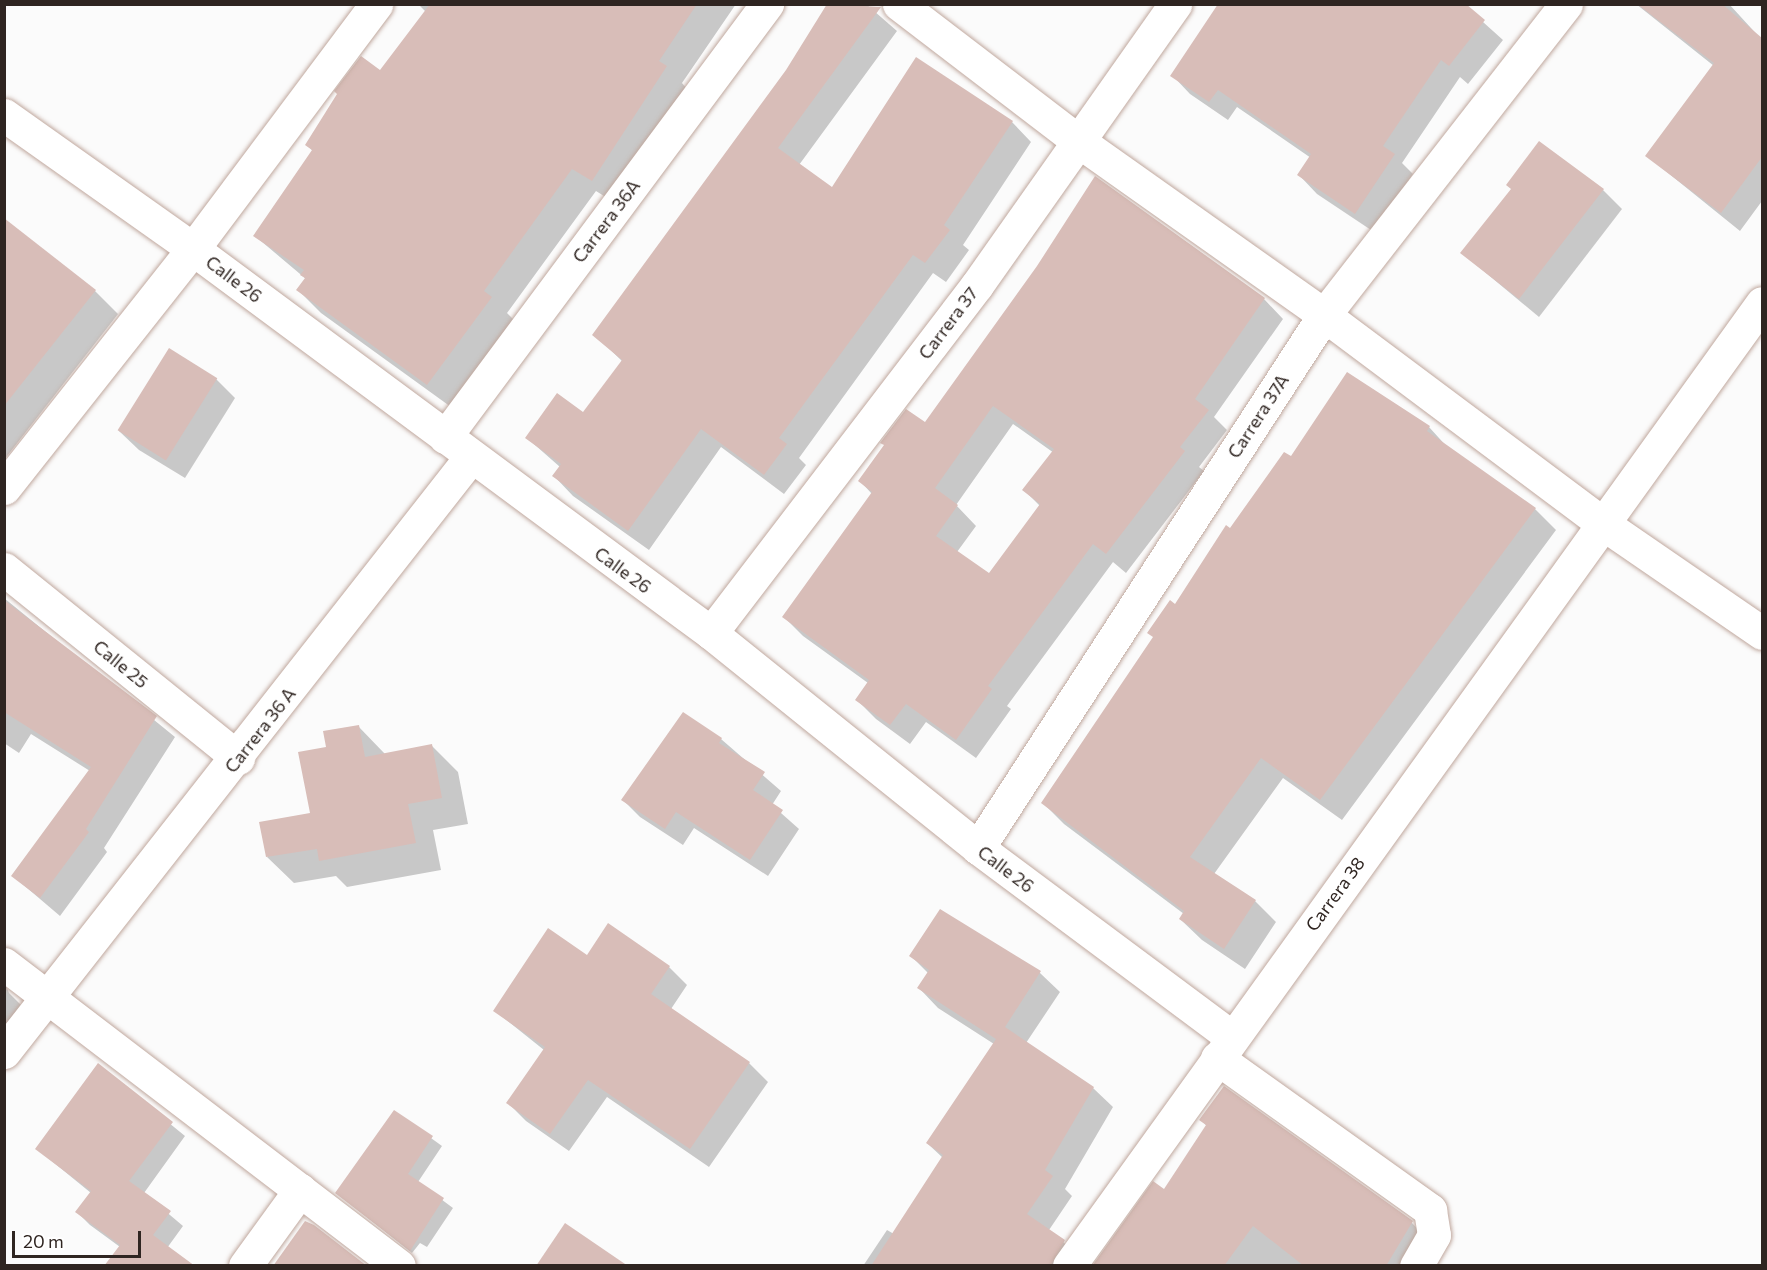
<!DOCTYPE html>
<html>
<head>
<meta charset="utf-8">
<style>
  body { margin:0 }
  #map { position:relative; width:1767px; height:1270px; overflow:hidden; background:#fbfbfb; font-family:Commissioner,sans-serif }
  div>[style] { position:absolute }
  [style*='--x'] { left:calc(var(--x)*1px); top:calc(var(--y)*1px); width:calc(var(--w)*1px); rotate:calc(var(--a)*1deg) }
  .shadow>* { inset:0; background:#0003 }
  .building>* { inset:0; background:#d8bdb8; transform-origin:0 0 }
  .roads { filter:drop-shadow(0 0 2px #c0a89e) drop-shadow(0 0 2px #c0a89e) }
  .minor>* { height:33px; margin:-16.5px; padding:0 16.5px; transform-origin:16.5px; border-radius:16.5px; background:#fff }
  span { translate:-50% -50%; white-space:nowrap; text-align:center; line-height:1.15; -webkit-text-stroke:6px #fff; paint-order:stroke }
  .street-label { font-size:18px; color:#2f2521 }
  .frame { position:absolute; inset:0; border:6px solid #2f2521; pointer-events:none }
  .scale { position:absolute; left:12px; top:1231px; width:129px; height:27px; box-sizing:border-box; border:3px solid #2f2521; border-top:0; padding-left:8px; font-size:18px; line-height:21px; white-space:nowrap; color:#2f2521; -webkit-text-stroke:4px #fff; paint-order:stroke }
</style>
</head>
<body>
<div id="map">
  <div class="shadow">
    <div style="clip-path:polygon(418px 4px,736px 4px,682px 83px,688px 90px,615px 203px,596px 191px,507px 313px,514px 320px,451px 407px,321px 313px,298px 290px,306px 279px,255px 236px,313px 151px,307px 145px,381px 72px,426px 12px)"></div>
    <div style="clip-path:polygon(829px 4px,866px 4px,897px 31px,799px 165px,833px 189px,1012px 122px,1031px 142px,963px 245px,969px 250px,946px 282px,933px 273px,799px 458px,806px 465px,784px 494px,721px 447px,649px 550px,573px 496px,554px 476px,560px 467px,527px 438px,583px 414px,623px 362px,594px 334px,787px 71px)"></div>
    <div style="clip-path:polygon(1463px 4px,1503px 40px,1468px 84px,1460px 77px,1402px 163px,1413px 174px,1374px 232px,1317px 194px,1299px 175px,1311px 158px,1237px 107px,1228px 120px,1190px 94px,1172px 75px)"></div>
    <div style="clip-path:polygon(1636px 4px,1729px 4px,1762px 40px,1762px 201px,1740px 231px,1647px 156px,1714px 66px)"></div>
    <div style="clip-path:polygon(1603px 190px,1622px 209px,1539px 317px,1462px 253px)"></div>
    <div style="clip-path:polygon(4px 220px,95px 291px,118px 314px,4px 460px)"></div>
    <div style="clip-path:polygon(evenodd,1264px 299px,1283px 319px,1214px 417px,1227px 430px,1199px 467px,1204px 471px,1126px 573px,1113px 562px,1007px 706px,1011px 709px,976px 758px,926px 722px,910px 744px,876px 719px,857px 700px,868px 683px,803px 636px,784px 617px,872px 494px,860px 481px,925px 425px,1264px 299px,1013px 424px,1054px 453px,1024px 490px,1040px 506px,990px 575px,957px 552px,976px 526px,956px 505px,1013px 424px)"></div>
    <div style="clip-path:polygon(216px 379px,235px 398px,185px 478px,139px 450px,119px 431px)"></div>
    <div style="clip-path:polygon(1429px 427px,1449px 449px,1535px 509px,1556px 530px,1342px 820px,1283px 778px,1214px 874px,1255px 901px,1276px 922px,1245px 969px,1202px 940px,1180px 919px,1184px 914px,1064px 824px,1043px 803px,1230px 530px,1291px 458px)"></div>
    <div style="clip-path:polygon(4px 598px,175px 737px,104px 848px,107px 852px,60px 916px,13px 876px,90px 771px,31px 734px,19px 753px,4px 743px)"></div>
    <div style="clip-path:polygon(358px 726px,385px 754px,432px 746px,458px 772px,468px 824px,433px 830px,441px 870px,347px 887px,336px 876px,294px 883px,267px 857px,312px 814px,328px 748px)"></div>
    <div style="clip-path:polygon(721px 739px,781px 791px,772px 805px,799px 829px,768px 876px,694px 828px,683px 845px,640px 817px,623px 800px)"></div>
    <div style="clip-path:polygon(941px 911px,1040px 973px,1060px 992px,1026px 1043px,1093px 1088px,1113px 1107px,1065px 1189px,1072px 1196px,1049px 1230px,1084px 1260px,1080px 1266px,863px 1266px,887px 1230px,894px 1234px,943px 1158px,927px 1143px,994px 1044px,938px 1008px,919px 988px,928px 973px,911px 956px)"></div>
    <div style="clip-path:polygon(587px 957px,669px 967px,687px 985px,671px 1009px,749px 1063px,768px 1082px,709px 1167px,607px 1097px,569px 1151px,526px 1121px,508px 1103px,544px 1050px,495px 1011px)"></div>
    <div style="clip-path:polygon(4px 980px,9px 993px,34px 1018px,4px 1057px)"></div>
    <div style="clip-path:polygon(98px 1065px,185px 1136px,144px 1193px,183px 1226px,154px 1266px,146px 1266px,90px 1225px,77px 1212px,91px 1193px,37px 1149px)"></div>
    <div style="clip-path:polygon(1224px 1088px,1412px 1223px,1431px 1243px,1418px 1266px,1094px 1266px,1164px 1191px,1207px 1126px,1201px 1120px)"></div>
    <div style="clip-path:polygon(395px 1112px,442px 1146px,418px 1182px,453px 1208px,427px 1247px,420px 1243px,412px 1253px,337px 1193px)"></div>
  </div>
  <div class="building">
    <div style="clip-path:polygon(430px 4px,697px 4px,659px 61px,667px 66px,592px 181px,572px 169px,484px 291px,492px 297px,427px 385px,296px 290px,305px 278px,300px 275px,304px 270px,253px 236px,312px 150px,305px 145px,337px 94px,334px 91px,361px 56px,380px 70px)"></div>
    <div style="clip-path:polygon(827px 4px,881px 7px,778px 148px,832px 187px,916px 57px,1013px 121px,944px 225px,950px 230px,925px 263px,913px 255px,779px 438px,787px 444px,764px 475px,701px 429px,628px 531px,552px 476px,561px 464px,525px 438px,557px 393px,583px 412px,622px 360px,592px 335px,786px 70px)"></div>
    <div style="clip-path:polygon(1218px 4px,1466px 4px,1485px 20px,1449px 66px,1441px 60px,1383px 146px,1395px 154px,1355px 214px,1297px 175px,1311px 154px,1218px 90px,1209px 102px,1170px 76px)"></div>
    <div style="clip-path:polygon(1637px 4px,1722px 4px,1762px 38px,1762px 157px,1721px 213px,1645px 156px,1714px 63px)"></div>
    <div style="clip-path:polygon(1539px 141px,1604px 189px,1519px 299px,1460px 253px,1511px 189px,1506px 185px)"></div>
    <div style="clip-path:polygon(evenodd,1095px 176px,1265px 298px,1195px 399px,1209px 410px,1180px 447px,1185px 451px,1106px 554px,1093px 544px,988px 686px,992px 689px,956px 740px,906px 704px,890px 725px,855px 700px,869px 680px,782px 617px,872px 492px,858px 481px,884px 445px,880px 443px,906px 409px,925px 422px,1037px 266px,1095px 176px,993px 406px,1054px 449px,1022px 490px,1040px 504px,989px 573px,936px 536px,958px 505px,935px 488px,993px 406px)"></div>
    <div style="clip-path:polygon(4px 218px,96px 290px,4px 406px)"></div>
    <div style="left:169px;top:348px;width:57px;height:97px;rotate:32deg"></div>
    <div style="clip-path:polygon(1347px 372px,1430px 426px,1427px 431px,1536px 508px,1320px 800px,1261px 758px,1190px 857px,1256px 900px,1224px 949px,1179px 919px,1184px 911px,1041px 803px,1153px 637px,1147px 633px,1170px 600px,1175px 604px,1226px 525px,1230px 528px,1284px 452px,1291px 456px)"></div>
    <div style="clip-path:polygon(4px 600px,157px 716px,86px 829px,89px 832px,40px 898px,11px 876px,91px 767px,4px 712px)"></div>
    <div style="clip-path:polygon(683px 712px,722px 738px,719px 743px,765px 772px,753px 790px,783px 810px,750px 860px,676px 812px,665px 829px,621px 800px)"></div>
    <div style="clip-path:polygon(359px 725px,365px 757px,432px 744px,442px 798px,408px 804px,416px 843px,319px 861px,317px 849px,266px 857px,259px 822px,310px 813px,298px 752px,326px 747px,323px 731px)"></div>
    <div style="clip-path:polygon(940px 909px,1041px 971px,1005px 1027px,1094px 1087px,1045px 1170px,1053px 1176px,1027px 1214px,1065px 1240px,1050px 1266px,871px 1266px,943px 1155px,926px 1143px,996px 1039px,917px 988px,929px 970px,909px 956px)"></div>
    <div style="clip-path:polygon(608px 923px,670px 966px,651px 994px,750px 1062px,690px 1149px,588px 1080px,550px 1134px,506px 1103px,545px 1047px,493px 1011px,548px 928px,587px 955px)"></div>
    <div style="clip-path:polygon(98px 1063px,173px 1122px,129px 1181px,171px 1211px,153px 1235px,195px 1266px,104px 1266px,120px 1245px,75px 1212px,91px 1191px,35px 1149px)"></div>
    <div style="clip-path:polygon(1224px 1086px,1413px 1221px,1386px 1266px,1304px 1266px,1253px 1226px,1224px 1266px,1092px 1266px,1153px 1181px,1164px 1189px,1206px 1125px,1199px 1120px)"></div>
    <div style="clip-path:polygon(394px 1110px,433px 1136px,408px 1174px,444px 1198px,410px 1251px,335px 1193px)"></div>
    <div style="clip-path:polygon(305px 1221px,314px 1225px,367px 1266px,273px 1266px)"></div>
    <div style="clip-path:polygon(565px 1223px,628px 1266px,536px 1266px)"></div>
  </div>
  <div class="roads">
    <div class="minor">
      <div style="--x:899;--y:4;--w:224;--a:37.4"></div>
      <div style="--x:1077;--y:140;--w:303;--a:35.3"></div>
      <div style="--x:1324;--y:315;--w:347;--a:36.8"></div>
      <div style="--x:1602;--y:523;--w:194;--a:34.5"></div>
      <div style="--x:4;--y:115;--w:232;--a:35.3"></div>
      <div style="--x:193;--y:249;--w:645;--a:36.55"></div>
      <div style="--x:711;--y:633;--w:343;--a:38.8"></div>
      <div style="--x:978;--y:848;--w:317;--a:36.7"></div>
      <div style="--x:445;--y:437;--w:540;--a:-53.36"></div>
      <div style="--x:4;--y:488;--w:305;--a:-51.7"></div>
      <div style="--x:193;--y:249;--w:306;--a:-53.2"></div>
      <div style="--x:4;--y:569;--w:301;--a:38.9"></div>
      <div style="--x:711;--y:633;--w:438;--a:-52.6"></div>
      <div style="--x:977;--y:285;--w:344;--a:-54.8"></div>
      <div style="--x:978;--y:848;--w:635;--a:-57.01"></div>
      <div style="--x:1324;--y:315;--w:394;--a:-52.1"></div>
      <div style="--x:4;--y:964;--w:497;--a:37.4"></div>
      <div style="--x:4;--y:1052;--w:755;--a:-51.89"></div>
      <div style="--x:1217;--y:1058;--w:262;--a:35.5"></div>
      <div style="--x:1430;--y:1210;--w:25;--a:81"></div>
      <div style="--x:1434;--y:1235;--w:36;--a:120"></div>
      <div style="--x:245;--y:1266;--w:94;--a:-54.1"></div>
      <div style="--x:1069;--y:1266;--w:1186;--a:-54.26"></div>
    </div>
  </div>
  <div class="street-label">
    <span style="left:606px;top:221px;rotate:-53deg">Carrera 36A</span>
    <span style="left:234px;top:279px;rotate:37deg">Calle 26</span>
    <span style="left:948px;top:323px;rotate:-53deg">Carrera 37</span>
    <span style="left:1258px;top:416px;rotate:-57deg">Carrera 37A</span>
    <span style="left:623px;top:570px;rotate:36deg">Calle 26</span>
    <span style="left:121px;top:664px;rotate:39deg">Calle 25</span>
    <span style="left:260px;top:730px;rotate:-52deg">Carrera 36 A</span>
    <span style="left:1006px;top:869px;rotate:37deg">Calle 26</span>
    <span style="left:1335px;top:894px;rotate:-54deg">Carrera 38</span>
  </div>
  <div class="frame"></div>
  <div class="scale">20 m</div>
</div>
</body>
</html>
